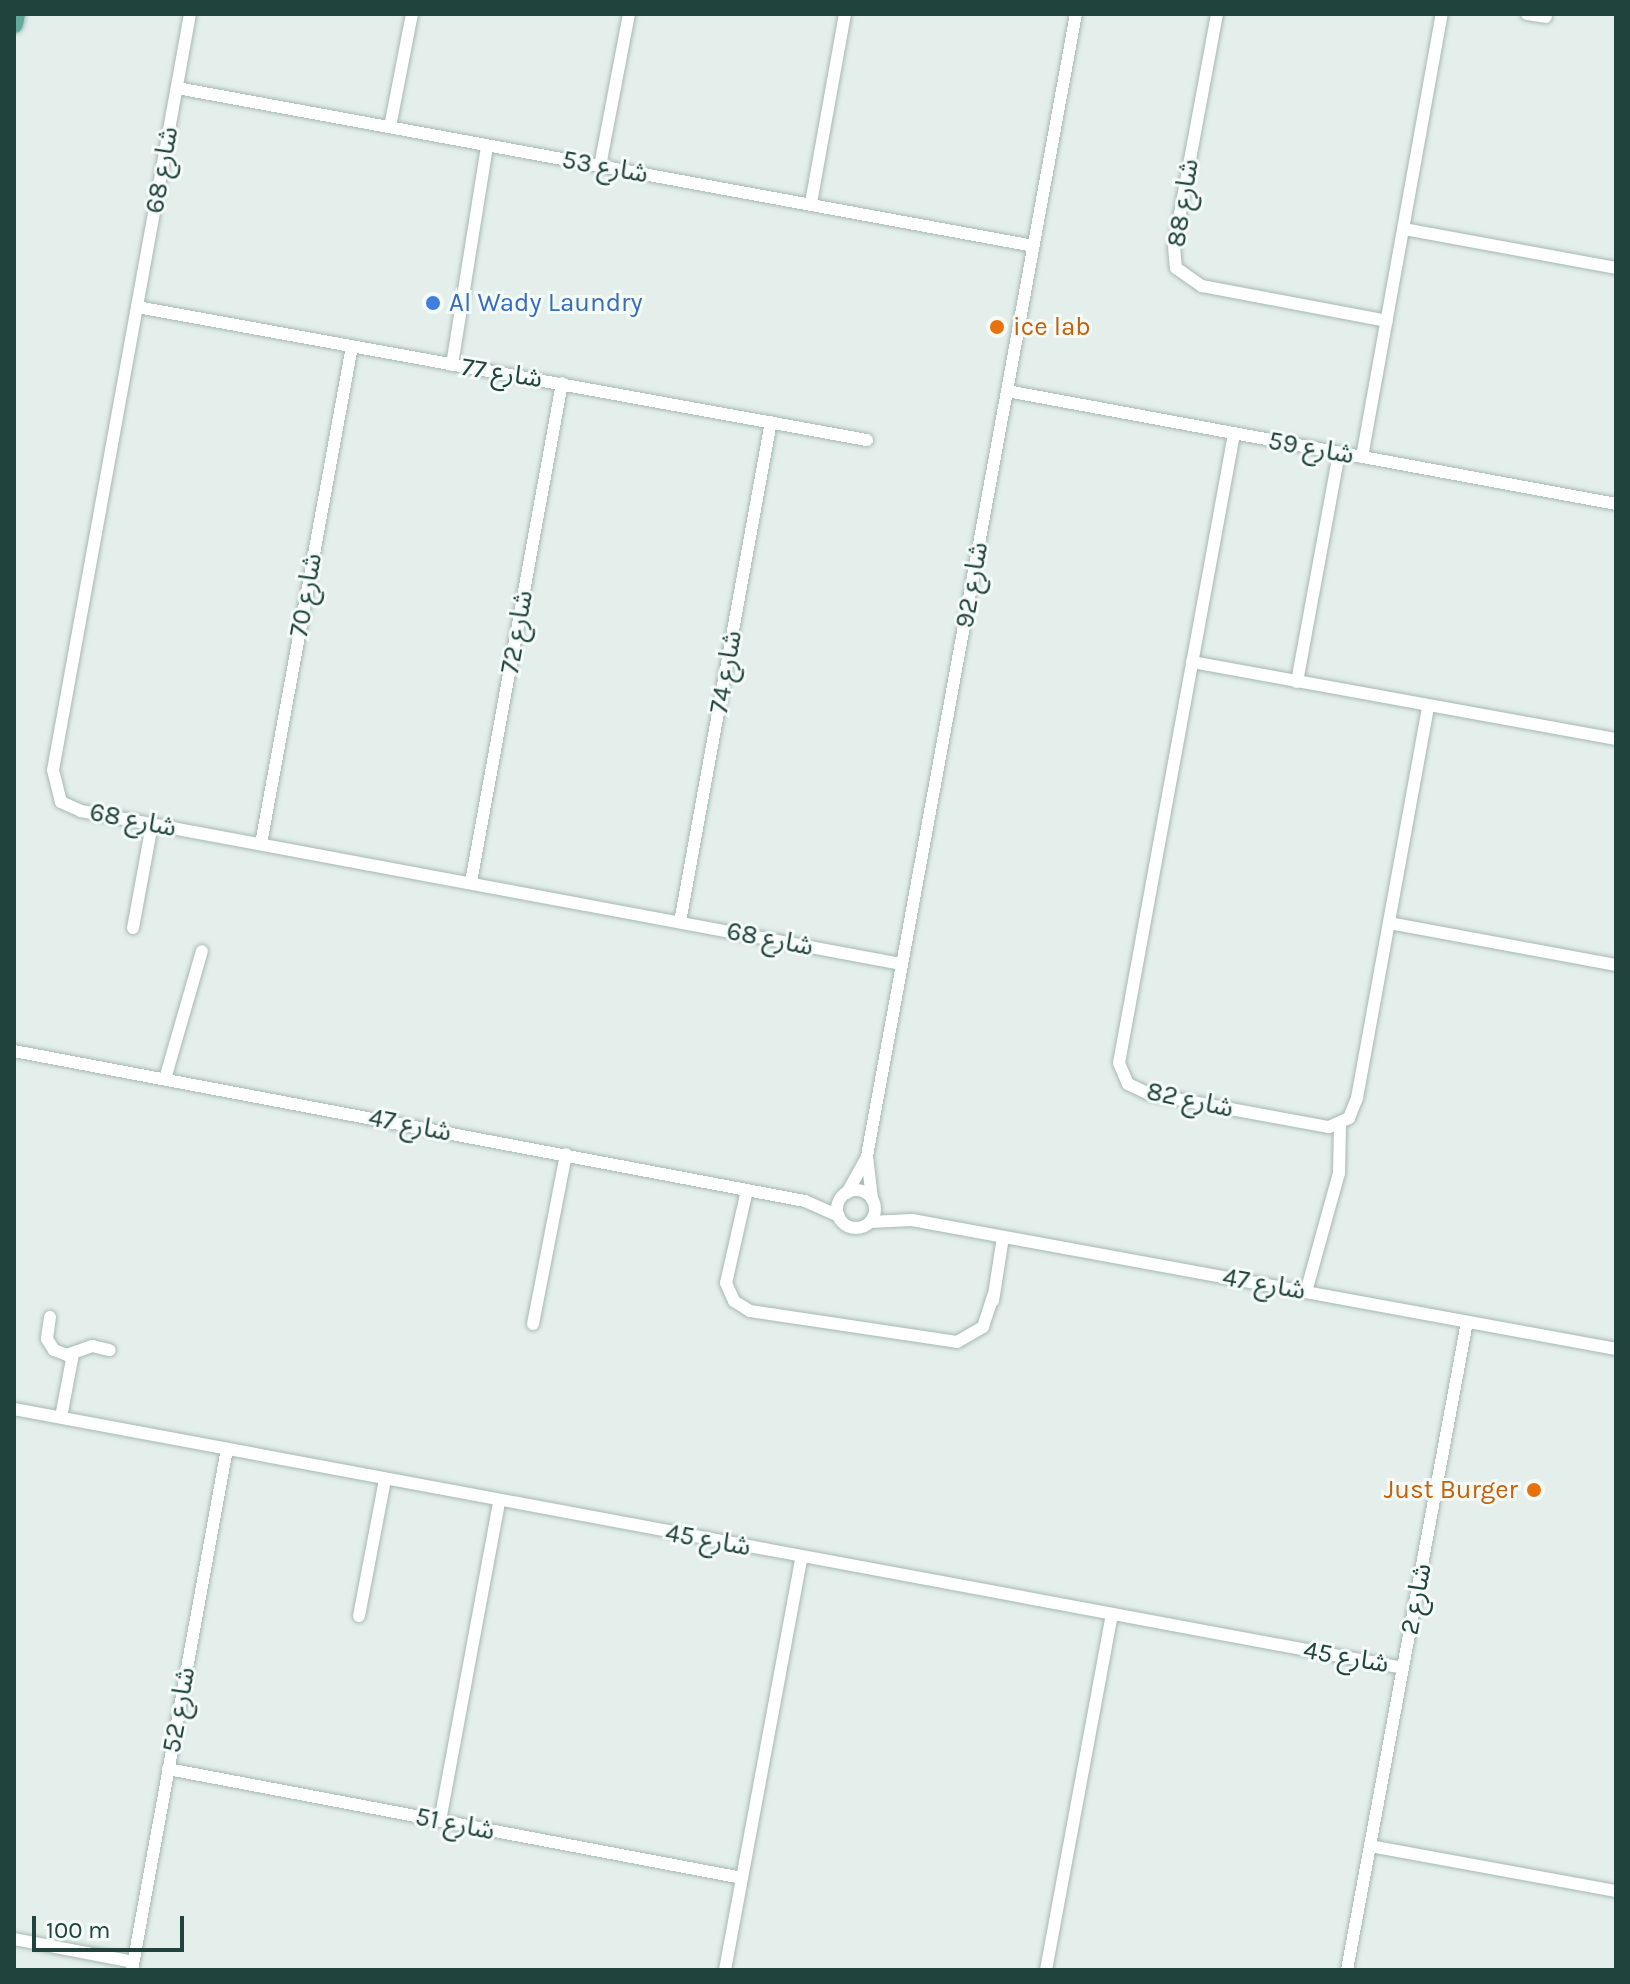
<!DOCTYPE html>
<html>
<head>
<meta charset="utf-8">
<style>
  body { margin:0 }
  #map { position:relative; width:1630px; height:1984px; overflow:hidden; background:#e4efeb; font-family:Karla,"Noto Sans Arabic",sans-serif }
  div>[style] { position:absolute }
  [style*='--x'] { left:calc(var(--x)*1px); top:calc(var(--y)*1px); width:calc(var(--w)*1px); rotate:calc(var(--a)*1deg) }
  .roads { filter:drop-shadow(0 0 2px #a6b8b3) drop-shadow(0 0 2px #a6b8b3) }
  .street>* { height:12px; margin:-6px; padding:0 6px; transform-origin:6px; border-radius:6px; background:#fff }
  .street>.ring { margin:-6px; padding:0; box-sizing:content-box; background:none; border:12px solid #fff; border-radius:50% }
  .primary>* { height:18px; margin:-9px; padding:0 9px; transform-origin:9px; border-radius:9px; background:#63aa9d }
  .dots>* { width:22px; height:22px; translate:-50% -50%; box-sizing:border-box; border:4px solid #f5fbf8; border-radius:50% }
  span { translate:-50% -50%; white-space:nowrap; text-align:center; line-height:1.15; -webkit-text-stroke:6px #f5fbf8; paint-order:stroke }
  .street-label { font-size:26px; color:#21433d }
  .shop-label { font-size:26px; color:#366cbe }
  .left { translate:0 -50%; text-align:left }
  .food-label { font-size:26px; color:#c56008 }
  .right { translate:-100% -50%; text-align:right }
  .frame { position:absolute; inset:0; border:16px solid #21433d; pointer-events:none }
  .scale { position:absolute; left:32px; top:1916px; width:152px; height:36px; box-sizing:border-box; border:4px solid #21433d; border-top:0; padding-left:10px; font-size:24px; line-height:28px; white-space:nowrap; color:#21433d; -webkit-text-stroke:6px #f5fbf8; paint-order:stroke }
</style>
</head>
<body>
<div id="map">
  <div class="roads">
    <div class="street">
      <div style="--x:190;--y:14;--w:768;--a:100.27"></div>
      <div style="--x:53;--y:770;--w:33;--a:76"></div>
      <div style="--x:61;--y:802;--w:22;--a:24"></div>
      <div style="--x:81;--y:811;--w:835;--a:10.56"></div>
      <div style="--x:1217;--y:14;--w:236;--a:100.5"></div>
      <div style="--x:1174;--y:246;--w:22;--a:85"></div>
      <div style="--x:1176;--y:268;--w:32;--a:35"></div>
      <div style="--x:1202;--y:286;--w:188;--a:10.7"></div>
      <div style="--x:1527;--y:14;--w:19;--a:9"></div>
      <div style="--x:177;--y:88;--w:871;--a:10.45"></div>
      <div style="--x:390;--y:127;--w:115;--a:-79"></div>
      <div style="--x:600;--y:166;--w:155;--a:-79.2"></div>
      <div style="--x:811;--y:203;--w:192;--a:-79.8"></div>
      <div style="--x:1404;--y:229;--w:216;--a:10.4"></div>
      <div style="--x:137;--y:307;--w:742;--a:10.33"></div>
      <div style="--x:452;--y:365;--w:222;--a:-80.9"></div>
      <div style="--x:1007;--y:391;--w:619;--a:10.51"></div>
      <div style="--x:1234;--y:434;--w:639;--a:100.36"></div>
      <div style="--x:1119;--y:1063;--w:23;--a:67"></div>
      <div style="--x:1128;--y:1084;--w:23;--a:25"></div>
      <div style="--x:1149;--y:1094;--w:183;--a:10.4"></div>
      <div style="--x:1329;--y:1127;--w:22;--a:-24"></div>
      <div style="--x:1349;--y:1118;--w:22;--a:-68"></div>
      <div style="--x:1357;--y:1098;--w:398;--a:-79.7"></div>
      <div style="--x:1362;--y:457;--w:450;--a:-79.8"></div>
      <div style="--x:1192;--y:662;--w:431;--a:10.3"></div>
      <div style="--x:1297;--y:682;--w:233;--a:-79.6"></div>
      <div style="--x:261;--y:844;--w:506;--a:-79.64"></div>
      <div style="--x:471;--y:882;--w:507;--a:-79.66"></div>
      <div style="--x:680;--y:922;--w:508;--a:-79.69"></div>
      <div style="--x:1389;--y:923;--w:231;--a:10.5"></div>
      <div style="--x:133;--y:928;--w:106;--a:-79.6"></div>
      <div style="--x:14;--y:1051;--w:805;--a:10.74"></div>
      <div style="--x:805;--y:1201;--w:37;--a:24"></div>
      <div style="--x:165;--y:1079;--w:133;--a:-73.9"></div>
      <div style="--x:747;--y:1190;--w:95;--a:102.7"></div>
      <div style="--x:726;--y:1283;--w:20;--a:66"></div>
      <div style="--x:734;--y:1301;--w:19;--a:32"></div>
      <div style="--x:750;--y:1311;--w:209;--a:8.5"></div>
      <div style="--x:957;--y:1342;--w:30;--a:-30"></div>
      <div style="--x:983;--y:1327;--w:33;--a:-72"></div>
      <div class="ring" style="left:837px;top:1190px;width:26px;height:26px"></div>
      <div style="--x:847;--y:1193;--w:39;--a:-61"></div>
      <div style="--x:872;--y:1199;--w:43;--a:-96.6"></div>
      <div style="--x:867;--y:1156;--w:1161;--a:-79.63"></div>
      <div style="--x:870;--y:1222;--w:42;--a:-2.7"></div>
      <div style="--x:912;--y:1220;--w:716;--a:10.38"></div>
      <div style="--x:1306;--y:1292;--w:123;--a:-74.5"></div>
      <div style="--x:1339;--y:1173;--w:49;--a:-88.8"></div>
      <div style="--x:993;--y:1301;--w:65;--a:-81.1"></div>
      <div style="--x:50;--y:1317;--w:22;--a:98"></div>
      <div style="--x:47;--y:1339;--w:13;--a:58"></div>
      <div style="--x:54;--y:1350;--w:14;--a:21"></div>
      <div style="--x:67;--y:1355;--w:27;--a:-20"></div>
      <div style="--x:92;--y:1346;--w:18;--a:13"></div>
      <div style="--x:533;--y:1324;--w:173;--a:-79"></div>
      <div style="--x:14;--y:1409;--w:1413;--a:10.56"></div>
      <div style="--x:61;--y:1417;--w:64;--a:-79.2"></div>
      <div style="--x:359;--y:1616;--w:138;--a:-79.2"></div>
      <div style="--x:168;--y:1769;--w:584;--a:10.75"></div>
      <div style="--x:440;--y:1821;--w:324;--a:-79.5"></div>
      <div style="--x:1370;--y:1846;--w:250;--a:10.4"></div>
      <div style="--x:14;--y:1939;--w:121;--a:10.9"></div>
      <div style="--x:132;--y:1970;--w:530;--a:-79.67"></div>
      <div style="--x:725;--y:1970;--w:419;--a:-79.5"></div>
      <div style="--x:1046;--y:1970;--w:362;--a:-79.5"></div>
      <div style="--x:1347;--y:1970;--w:659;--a:-79.51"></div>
    </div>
    <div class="primary">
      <div style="--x:14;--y:24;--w:10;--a:-79"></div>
    </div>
  </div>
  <div class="dots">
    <div style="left:433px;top:303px;background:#3f7fe0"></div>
    <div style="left:997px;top:327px;background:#e8710a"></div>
    <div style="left:1534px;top:1490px;background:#e8710a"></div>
  </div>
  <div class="street-label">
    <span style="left:605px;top:167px;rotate:10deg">شارع 53</span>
    <span style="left:162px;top:170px;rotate:-80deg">شارع 68</span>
    <span style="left:1183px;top:203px;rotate:-81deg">شارع 88</span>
    <span style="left:502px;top:373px;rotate:9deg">شارع 77</span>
    <span style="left:1311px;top:448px;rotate:10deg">شارع 59</span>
    <span style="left:972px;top:585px;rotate:-80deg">شارع 92</span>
    <span style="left:306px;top:595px;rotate:-80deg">شارع 70</span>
    <span style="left:517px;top:632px;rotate:-80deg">شارع 72</span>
    <span style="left:726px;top:672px;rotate:-80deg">شارع 74</span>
    <span style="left:133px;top:820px;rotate:11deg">شارع 68</span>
    <span style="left:770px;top:939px;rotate:11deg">شارع 68</span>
    <span style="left:1190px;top:1100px;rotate:12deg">شارع 82</span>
    <span style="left:410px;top:1125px;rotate:11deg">شارع 47</span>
    <span style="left:1264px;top:1284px;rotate:10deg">شارع 47</span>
    <span style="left:708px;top:1540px;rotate:10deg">شارع 45</span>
    <span style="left:1416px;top:1599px;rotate:-79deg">شارع 2</span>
    <span style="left:1346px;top:1657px;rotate:10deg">شارع 45</span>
    <span style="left:179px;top:1710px;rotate:-80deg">شارع 52</span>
    <span style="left:455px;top:1824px;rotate:11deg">شارع 51</span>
  </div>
  <div class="shop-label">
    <span class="left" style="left:449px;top:303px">Al Wady Laundry</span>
  </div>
  <div class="food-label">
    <span class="left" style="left:1013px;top:327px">ice lab</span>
    <span class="right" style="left:1518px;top:1490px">Just Burger</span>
  </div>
  <div class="frame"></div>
  <div class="scale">100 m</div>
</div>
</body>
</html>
